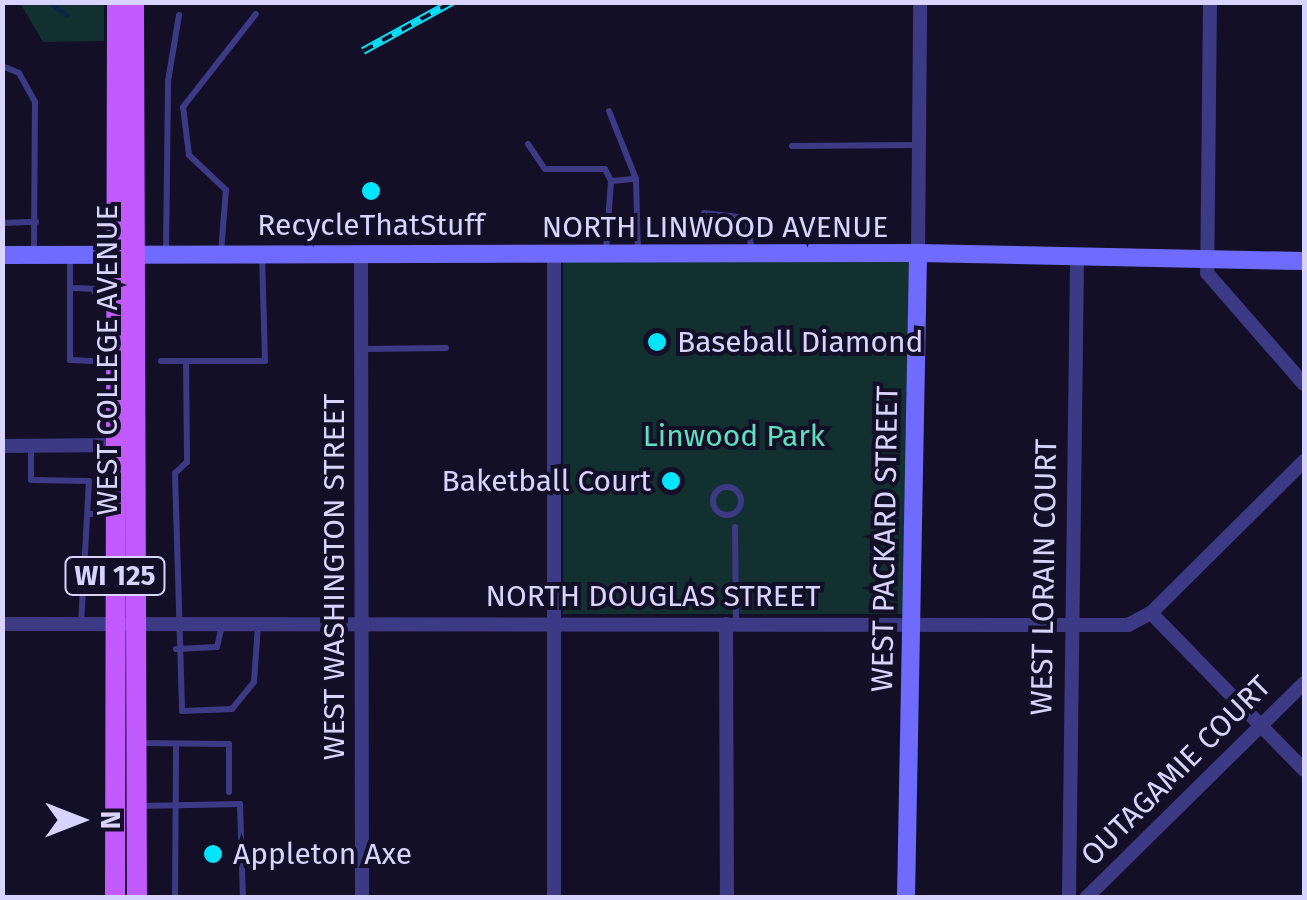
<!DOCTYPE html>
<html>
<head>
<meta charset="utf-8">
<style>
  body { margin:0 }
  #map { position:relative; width:1307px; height:900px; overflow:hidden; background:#130f26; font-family:"Fira Sans",sans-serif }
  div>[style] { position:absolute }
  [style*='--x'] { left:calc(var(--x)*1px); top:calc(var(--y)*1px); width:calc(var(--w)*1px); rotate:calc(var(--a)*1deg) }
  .green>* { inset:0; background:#12302f; transform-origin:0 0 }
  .stream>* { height:4px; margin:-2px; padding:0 2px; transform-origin:2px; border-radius:2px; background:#0c2248 }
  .lane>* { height:6px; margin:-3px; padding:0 3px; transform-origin:3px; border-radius:3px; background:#3d3a85 }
  .lane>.ring { margin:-3px; padding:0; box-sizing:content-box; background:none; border:6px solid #3d3a85; border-radius:50% }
  .street>* { height:14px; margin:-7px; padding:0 7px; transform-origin:7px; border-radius:7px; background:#3d3a85 }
  .secondary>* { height:18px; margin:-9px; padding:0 9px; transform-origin:9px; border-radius:9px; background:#6f6bff }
  .primary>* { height:20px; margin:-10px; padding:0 10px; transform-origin:10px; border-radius:10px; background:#c25bff }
  .rail>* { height:8px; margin-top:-4px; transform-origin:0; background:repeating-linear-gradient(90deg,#130f26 0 11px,#00e5ff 0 22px); box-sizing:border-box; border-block:2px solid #00e5ff }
  .dots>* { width:28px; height:28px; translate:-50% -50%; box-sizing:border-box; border:5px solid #130f26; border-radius:50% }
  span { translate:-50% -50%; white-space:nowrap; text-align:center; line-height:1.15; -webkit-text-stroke:8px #130f26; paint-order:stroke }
  .shield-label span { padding:2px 8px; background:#130f26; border:2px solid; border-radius:8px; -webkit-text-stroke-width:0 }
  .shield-label { font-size:28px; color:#d9d4ff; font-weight:700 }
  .poi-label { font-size:30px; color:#d9d4ff }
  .left { translate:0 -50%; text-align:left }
  .right { translate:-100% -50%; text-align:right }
  .street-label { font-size:30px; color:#d9d4ff }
  .park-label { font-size:30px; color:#5fe0c0 }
  .frame { position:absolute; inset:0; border:5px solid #d9d4ff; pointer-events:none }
  .north { position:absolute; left:30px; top:770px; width:100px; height:100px; -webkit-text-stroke:8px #130f26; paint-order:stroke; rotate:90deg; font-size:28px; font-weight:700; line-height:40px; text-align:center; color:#d9d4ff }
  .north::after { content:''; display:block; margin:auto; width:35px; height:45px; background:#d9d4ff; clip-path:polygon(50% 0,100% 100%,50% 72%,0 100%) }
</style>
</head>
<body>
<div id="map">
  <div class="green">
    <div style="clip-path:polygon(20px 3px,104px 3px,104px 41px,43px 42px)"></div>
    <div style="left:563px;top:260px;width:347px;height:354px"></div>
  </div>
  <div class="stream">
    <div style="--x:48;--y:2;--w:24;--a:35"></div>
  </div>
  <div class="lane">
    <div style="--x:2;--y:66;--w:18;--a:22"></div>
    <div style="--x:19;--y:73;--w:33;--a:61"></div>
    <div style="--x:35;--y:102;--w:152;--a:90.4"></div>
    <div style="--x:609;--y:111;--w:73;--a:68.3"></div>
    <div style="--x:636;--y:179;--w:74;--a:88.5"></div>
    <div style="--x:528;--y:144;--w:30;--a:56"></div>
    <div style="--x:545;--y:169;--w:60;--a:0"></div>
    <div style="--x:605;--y:169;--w:13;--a:63"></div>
    <div style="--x:611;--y:181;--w:70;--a:94.1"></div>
    <div style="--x:792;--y:146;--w:125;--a:-0.5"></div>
    <div style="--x:611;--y:181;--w:25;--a:-5"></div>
    <div style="--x:704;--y:213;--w:43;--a:6.6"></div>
    <div style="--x:747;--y:218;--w:35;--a:82"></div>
    <div style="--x:2;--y:223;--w:34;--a:-2"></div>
    <div style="--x:166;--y:252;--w:171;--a:-89.3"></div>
    <div style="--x:168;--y:81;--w:67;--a:-80.5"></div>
    <div style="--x:221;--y:253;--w:63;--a:-85.5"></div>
    <div style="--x:226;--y:190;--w:51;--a:-136.6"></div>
    <div style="--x:189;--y:155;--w:48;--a:-97.1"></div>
    <div style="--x:183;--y:107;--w:118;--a:-51.9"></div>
    <div style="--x:70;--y:256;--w:104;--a:90"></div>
    <div style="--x:70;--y:360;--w:44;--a:2.6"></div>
    <div style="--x:70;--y:288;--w:23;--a:2"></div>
    <div style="--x:93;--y:289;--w:18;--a:61"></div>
    <div style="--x:102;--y:305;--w:12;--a:0"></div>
    <div style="--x:362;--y:349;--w:84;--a:-0.7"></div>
    <div style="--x:161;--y:361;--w:104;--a:0"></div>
    <div style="--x:265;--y:361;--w:105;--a:-91.6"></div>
    <div style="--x:186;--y:361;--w:101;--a:89.4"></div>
    <div style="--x:187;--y:462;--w:16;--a:137"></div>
    <div style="--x:175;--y:473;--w:238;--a:88.3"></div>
    <div style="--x:182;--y:711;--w:50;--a:-2.3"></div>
    <div style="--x:232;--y:709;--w:35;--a:-51"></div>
    <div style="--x:254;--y:682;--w:57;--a:-86"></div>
    <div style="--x:31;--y:447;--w:33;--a:90"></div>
    <div style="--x:31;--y:480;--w:58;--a:1"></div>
    <div style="--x:89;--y:481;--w:143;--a:93.2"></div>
    <div class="ring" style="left:713px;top:487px;width:22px;height:22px"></div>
    <div style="--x:88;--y:514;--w:24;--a:0"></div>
    <div style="--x:735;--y:527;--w:97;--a:89.4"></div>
    <div style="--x:176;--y:649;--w:41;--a:-2.8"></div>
    <div style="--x:217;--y:647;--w:22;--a:-77"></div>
    <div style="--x:139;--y:743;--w:90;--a:0.6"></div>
    <div style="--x:229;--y:744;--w:48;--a:90"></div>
    <div style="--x:139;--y:806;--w:101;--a:-1.1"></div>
    <div style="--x:240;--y:804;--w:94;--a:88.2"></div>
    <div style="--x:175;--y:898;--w:154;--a:-89.6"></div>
  </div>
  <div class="street">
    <div style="--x:1210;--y:2;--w:271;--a:90.6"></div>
    <div style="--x:1207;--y:273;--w:147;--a:48.9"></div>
    <div style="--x:918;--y:253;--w:251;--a:-89.5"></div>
    <div style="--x:554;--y:254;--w:644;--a:90"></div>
    <div style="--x:361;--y:255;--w:643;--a:89.91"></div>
    <div style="--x:2;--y:446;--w:119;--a:-0.5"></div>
    <div style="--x:1151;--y:613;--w:219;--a:45.7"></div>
    <div style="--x:2;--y:624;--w:1126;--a:0.05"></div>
    <div style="--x:1128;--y:625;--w:26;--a:-28"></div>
    <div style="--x:1151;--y:613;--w:216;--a:-44.8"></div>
    <div style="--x:726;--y:624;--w:274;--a:89.8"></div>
    <div style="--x:1069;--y:898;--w:640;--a:-89.28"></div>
    <div style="--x:1086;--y:898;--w:306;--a:-44.6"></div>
  </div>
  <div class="secondary">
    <div style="--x:2;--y:255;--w:916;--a:-0.13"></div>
    <div style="--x:918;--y:253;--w:386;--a:1.2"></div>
    <div style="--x:906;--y:898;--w:645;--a:-88.93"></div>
  </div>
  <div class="primary">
    <div style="--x:134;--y:2;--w:896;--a:89.81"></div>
    <div style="--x:115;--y:898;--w:896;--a:-89.87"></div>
  </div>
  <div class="rail">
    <div style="--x:363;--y:51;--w:102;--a:-28.8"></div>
  </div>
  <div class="dots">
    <div style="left:371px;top:191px;background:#00e5ff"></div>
    <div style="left:657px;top:342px;background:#00e5ff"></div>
    <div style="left:671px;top:481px;background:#00e5ff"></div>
    <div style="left:213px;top:854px;background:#00e5ff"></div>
  </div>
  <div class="shield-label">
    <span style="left:115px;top:576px">WI 125</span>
  </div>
  <div class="poi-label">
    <span style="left:371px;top:225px">RecycleThatStuff</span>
    <span class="left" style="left:677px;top:342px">Baseball Diamond</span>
    <span class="right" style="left:651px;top:481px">Baketball Court</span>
    <span class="left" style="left:233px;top:854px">Appleton Axe</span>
  </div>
  <div class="street-label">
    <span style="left:715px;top:227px">NORTH LINWOOD AVENUE</span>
    <span style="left:107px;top:360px;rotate:-90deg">WEST COLLEGE AVENUE</span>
    <span style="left:885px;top:539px;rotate:-89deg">WEST PACKARD STREET</span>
    <span style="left:334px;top:577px;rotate:-90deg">WEST WASHINGTON STREET</span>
    <span style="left:1044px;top:577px;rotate:-89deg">WEST LORAIN COURT</span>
    <span style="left:653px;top:596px">NORTH DOUGLAS STREET</span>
    <span style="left:1176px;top:771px;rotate:-45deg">OUTAGAMIE COURT</span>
  </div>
  <div class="park-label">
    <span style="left:734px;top:436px">Linwood Park</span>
  </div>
  <div class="frame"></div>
  <div class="north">N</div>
</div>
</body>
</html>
